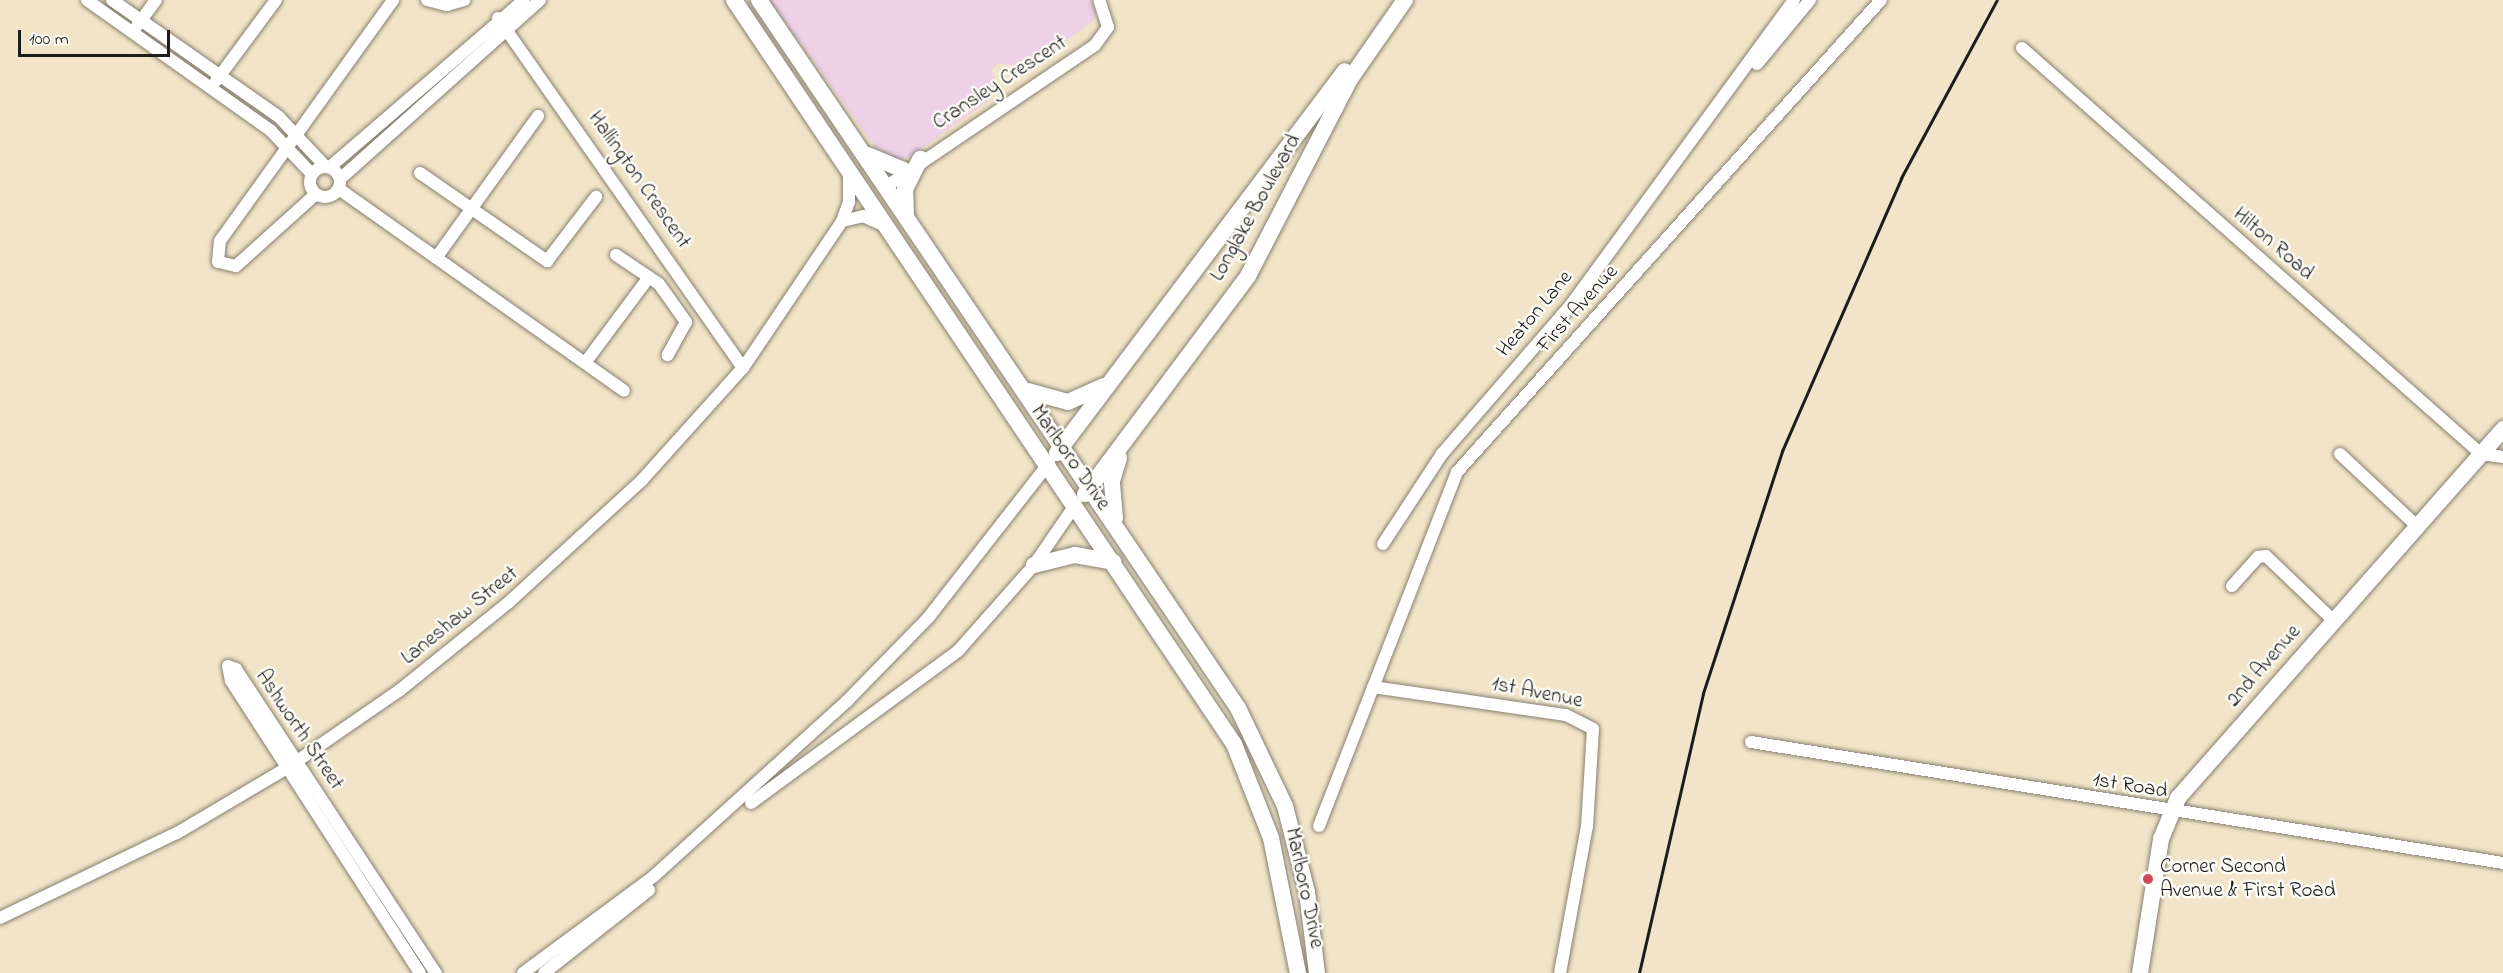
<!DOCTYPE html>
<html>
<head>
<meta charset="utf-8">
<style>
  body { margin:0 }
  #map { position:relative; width:2503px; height:973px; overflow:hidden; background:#f2e4c8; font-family:"Indie Flower",sans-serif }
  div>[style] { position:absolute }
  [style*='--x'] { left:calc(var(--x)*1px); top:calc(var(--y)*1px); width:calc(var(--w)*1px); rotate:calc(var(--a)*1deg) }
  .built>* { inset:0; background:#eed0e7 }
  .roads { filter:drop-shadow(0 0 2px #878072) drop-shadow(0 0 2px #878072) }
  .street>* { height:12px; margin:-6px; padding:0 6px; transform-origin:6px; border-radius:6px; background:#fff }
  .street>.ring { margin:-6px; padding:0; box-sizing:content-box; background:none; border:12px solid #fff; border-radius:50% }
  .secondary>* { height:16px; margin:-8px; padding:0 8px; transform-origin:8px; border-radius:8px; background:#fff }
  .rail>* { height:3px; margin:-1.5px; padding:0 1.5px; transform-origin:1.5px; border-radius:1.5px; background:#1c1c1c }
  .dots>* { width:16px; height:16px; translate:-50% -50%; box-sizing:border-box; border:3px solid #fdfcf7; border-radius:50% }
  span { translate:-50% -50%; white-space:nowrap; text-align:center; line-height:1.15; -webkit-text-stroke:5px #fdfcf7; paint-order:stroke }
  .street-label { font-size:21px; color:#1c1c1c }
  .poi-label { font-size:21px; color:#1c1c1c }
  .left { translate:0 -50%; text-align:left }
  .scale { position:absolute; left:18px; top:30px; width:152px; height:27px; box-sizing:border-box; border:3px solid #1c1c1c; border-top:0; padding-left:8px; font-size:18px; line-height:21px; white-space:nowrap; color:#1c1c1c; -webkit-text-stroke:4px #fdfcf7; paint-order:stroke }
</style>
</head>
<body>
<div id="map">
  <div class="built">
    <div style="clip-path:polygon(769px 0,1090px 0,1096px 13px,1093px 21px,1028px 68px,998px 63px,992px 70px,995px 80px,988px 101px,909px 158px,896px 160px,878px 151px)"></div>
  </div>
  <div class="roads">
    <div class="street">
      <div style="--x:87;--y:0;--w:226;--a:35.4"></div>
      <div style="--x:271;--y:131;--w:59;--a:46.4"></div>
      <div style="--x:112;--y:0;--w:204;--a:35"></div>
      <div style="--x:279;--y:117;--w:67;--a:46.8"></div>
      <div style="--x:427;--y:0;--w:21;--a:14"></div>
      <div style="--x:447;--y:5;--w:18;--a:-16"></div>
      <div style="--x:498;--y:18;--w:427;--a:55"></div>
      <div style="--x:137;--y:26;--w:32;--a:-54"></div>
      <div style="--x:2022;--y:48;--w:613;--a:41.49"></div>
      <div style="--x:2481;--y:454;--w:22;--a:8"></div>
      <div style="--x:1757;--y:64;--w:83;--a:-50.4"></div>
      <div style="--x:216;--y:81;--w:101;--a:-53.5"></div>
      <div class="ring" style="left:310px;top:167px;width:18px;height:18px"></div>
      <div style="--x:330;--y:167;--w:256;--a:-40.7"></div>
      <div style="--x:420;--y:173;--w:155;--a:34.7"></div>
      <div style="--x:547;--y:261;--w:81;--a:-52.6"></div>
      <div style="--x:340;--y:179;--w:268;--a:-41.8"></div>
      <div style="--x:887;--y:186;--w:251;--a:-34.1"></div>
      <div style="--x:1095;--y:45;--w:22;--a:-54"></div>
      <div style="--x:1108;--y:27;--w:28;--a:-108"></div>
      <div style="--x:339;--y:189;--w:349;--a:35.3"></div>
      <div style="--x:316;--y:194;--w:108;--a:138"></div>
      <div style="--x:236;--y:266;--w:18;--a:-167"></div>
      <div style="--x:218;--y:262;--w:21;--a:-85"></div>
      <div style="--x:220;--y:241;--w:297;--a:-54.3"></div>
      <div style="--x:842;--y:221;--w:22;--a:-13"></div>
      <div style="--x:863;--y:216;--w:22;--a:24"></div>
      <div style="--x:616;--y:255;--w:52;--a:34"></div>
      <div style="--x:659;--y:284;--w:47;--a:54.6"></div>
      <div style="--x:686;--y:322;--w:38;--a:119"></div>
      <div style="--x:436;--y:258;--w:175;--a:-54.3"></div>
      <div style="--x:585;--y:363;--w:107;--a:-53.3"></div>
      <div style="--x:2340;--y:454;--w:105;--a:43.1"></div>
      <div style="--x:1383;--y:544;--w:108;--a:-56.8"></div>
      <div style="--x:1442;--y:454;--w:201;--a:-49.2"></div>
      <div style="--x:1573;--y:302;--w:374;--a:-53.8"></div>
      <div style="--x:2232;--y:586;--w:39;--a:-48"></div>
      <div style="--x:2258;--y:557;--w:8;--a:-7"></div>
      <div style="--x:2266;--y:556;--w:93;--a:43.7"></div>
      <div style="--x:1373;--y:687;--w:195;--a:8.3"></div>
      <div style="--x:1566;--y:715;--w:30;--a:27"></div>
      <div style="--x:1593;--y:729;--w:97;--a:93.5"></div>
      <div style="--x:1587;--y:826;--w:149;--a:100.4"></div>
      <div style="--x:1751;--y:742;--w:762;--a:9.14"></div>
      <div style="--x:751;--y:803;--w:257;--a:-36.3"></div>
      <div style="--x:958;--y:651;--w:115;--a:-48.5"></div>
      <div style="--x:1034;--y:565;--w:74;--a:-55.5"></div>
      <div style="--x:1319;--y:826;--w:380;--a:-68.7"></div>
      <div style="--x:1457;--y:472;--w:634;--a:-48.07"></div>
      <div style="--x:0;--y:918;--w:196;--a:-25.7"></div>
      <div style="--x:177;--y:833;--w:128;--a:-30.6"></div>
      <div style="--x:287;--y:768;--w:137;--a:-34.6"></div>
      <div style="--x:400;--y:690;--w:140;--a:-38.9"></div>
      <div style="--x:509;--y:602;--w:180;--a:-42.5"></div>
      <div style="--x:642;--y:480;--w:151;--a:-48"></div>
      <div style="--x:743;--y:368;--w:177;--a:-56"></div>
      <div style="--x:842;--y:221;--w:20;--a:-70"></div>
      <div style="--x:849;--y:202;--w:30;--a:-90"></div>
      <div style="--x:420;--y:973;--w:348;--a:-122.9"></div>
      <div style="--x:231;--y:681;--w:15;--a:-101"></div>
      <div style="--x:228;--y:666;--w:9;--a:21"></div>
      <div style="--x:236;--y:669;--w:364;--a:56.7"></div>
      <div style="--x:523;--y:973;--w:163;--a:-36.5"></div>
      <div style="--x:654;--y:876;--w:262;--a:-42.2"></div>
      <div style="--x:848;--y:700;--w:115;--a:-45.7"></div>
      <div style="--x:928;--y:618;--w:197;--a:-52"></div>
      <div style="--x:544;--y:973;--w:134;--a:-38.3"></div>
    </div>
    <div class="secondary">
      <div style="--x:734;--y:0;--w:896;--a:56.1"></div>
      <div style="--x:1234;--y:744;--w:101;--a:68.5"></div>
      <div style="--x:1271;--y:838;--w:138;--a:78.7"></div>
      <div style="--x:759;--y:0;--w:855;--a:55.92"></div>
      <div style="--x:1238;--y:708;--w:109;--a:64.4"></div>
      <div style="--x:1285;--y:806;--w:89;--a:75.7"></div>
      <div style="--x:1307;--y:892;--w:82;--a:83"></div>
      <div style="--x:868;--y:155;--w:39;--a:23"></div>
      <div style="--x:906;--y:214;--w:25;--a:-92"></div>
      <div style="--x:905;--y:189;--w:34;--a:-63"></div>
      <div style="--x:1028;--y:391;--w:41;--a:15.4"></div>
      <div style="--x:1068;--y:402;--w:39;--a:-24"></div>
      <div style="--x:1057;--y:453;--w:478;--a:-53"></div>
      <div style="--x:1085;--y:494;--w:272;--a:-53.2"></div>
      <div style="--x:1248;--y:276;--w:222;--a:-62.6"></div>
      <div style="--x:1350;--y:79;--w:96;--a:-55.2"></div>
      <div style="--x:1115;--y:518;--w:37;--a:-95"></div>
      <div style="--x:1112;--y:481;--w:24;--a:-73"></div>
      <div style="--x:1034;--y:565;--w:42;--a:-13.7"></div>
      <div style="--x:1075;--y:555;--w:39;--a:10"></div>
      <div style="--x:2140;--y:973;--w:136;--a:-81.1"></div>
      <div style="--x:2161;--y:839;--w:44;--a:-67.5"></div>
      <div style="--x:2178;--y:798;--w:492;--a:-48.6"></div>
    </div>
  </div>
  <div class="rail">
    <div style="--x:1639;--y:973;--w:287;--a:-77.1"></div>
    <div style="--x:1703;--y:693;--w:255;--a:-71.9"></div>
    <div style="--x:1782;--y:451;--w:298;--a:-66.4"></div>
    <div style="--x:1901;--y:178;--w:202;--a:-61.7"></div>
  </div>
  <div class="dots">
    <div style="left:2148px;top:879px;background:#d1495b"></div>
  </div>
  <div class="street-label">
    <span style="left:1000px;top:83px;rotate:-33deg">Cransley Crescent</span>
    <span style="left:639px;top:180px;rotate:55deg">Hallington Crescent</span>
    <span style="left:1256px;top:208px;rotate:-61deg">Longlake Boulevard</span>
    <span style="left:2273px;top:244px;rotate:41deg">Hilton Road</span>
    <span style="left:1578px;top:309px;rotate:-48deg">First Avenue</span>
    <span style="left:1535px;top:314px;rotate:-50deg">Heaton Lane</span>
    <span style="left:1070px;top:458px;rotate:55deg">Marlboro Drive</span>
    <span style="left:460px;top:616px;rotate:-39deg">Laneshaw Street</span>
    <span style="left:2264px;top:666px;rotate:-49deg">2nd Avenue</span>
    <span style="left:1537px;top:693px;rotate:11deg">1st Avenue</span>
    <span style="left:299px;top:730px;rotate:56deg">Ashworth Street</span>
    <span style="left:2130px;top:786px;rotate:9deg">1st Road</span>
    <span style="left:1304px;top:888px;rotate:78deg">Marlboro Drive</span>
  </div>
  <div class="poi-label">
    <span class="left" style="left:2160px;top:879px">Corner Second<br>Avenue &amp; First Road</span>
  </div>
  <div class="scale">100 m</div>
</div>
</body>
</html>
